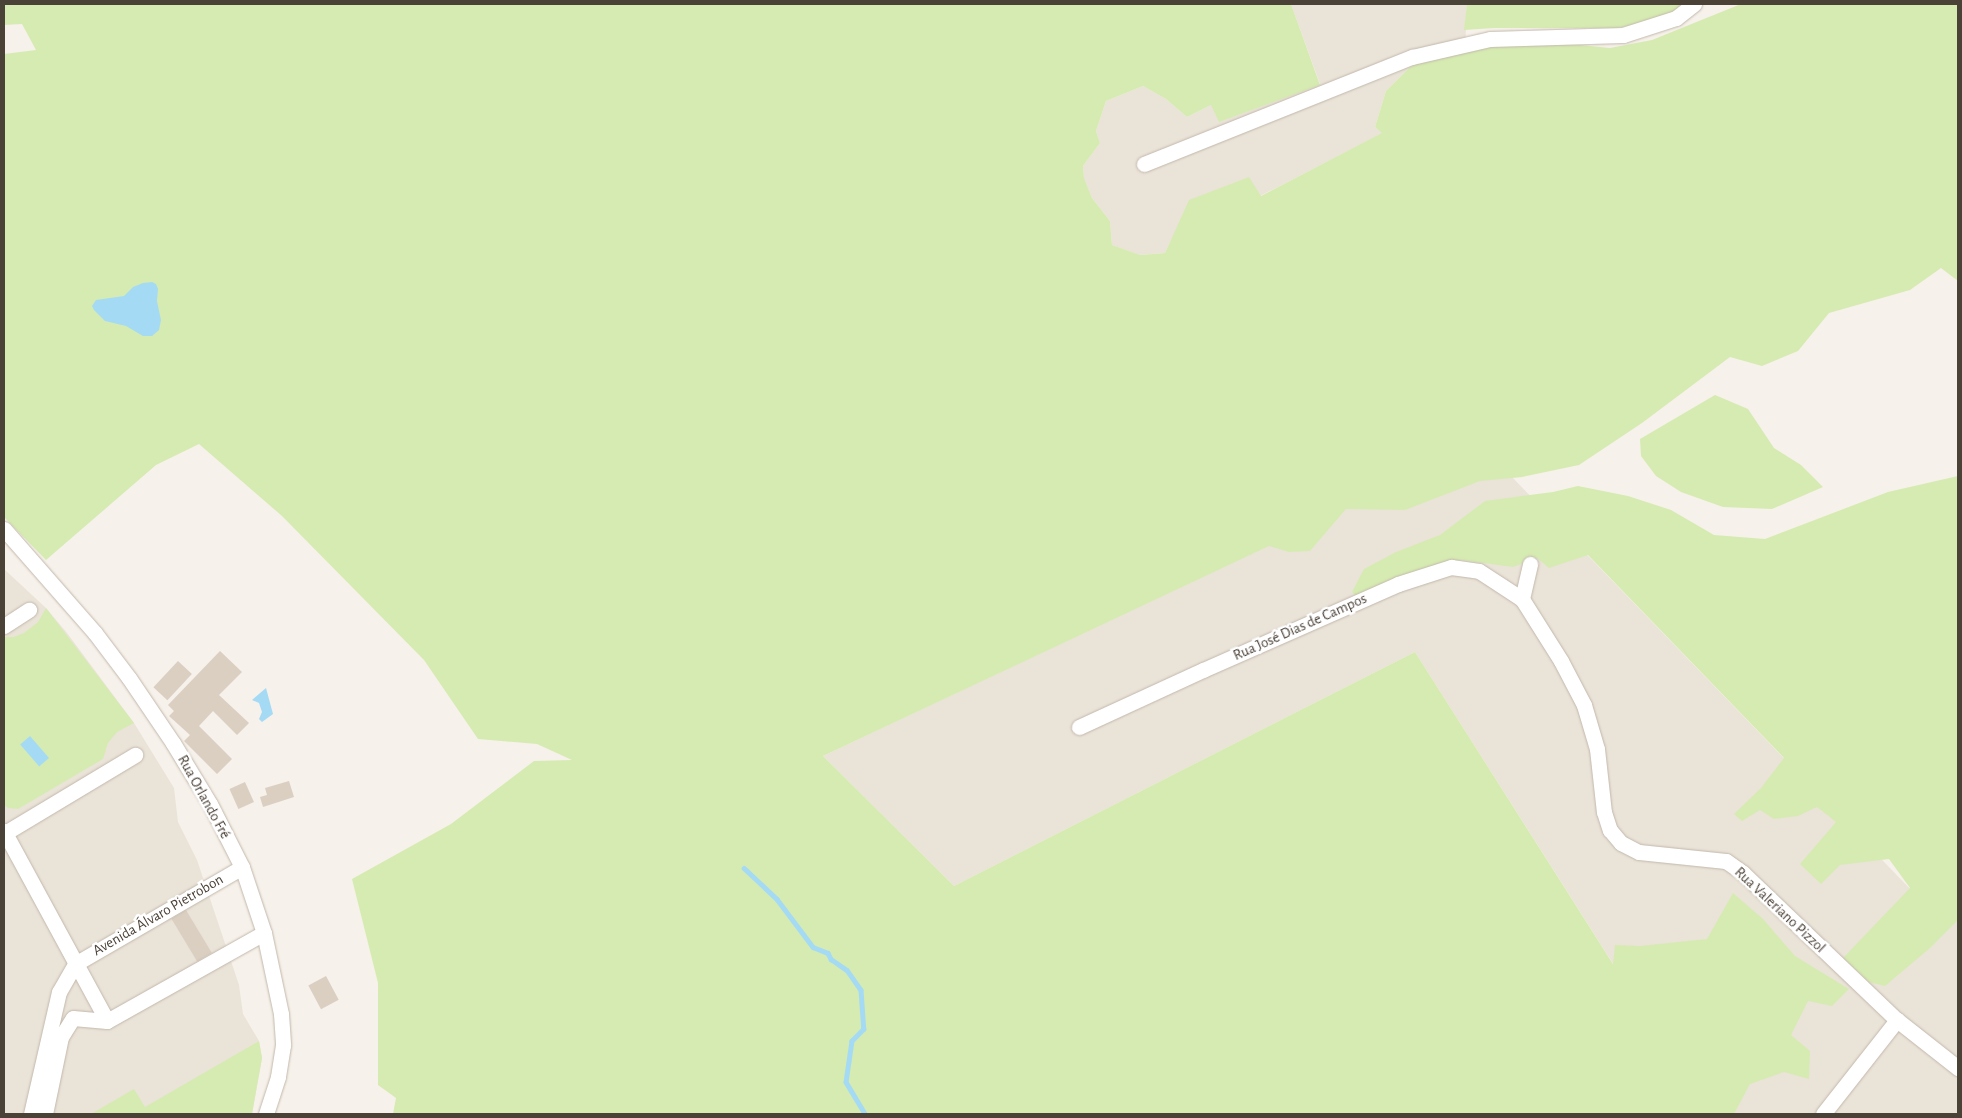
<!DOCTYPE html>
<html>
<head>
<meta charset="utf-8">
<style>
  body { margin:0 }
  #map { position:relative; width:1962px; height:1118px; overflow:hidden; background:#f6f1ea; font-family:"Alegreya Sans",sans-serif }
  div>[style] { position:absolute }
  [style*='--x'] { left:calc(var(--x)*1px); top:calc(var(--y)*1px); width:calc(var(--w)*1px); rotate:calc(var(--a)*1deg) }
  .residential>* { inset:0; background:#eae3d8 }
  .green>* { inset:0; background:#d6ebb1 }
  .water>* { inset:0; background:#a4daf4; transform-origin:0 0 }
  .stream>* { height:4.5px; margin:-2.25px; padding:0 2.25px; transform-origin:2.25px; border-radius:2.25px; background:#a4daf4 }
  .building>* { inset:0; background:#dbcfc2; transform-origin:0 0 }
  .roads { filter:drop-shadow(0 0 1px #c2b8ac) drop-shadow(0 0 1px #c2b8ac) }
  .minor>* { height:15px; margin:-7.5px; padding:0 7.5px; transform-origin:7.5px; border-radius:7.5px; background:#fff }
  span { translate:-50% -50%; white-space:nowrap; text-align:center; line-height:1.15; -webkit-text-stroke:5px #fff; paint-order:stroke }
  .street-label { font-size:15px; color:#4a4137 }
  .frame { position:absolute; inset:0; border:5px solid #4a4137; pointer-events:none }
</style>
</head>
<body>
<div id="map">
  <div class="residential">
    <div style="clip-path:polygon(1291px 4px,1467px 4px,1465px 51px,1410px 67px,1386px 91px,1375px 127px,1383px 133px,1260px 196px,1190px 200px,1165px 253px,1139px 255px,1112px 245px,1110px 221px,1092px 198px,1084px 179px,1083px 166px,1100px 143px,1096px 131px,1106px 101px,1143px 86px,1166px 99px,1187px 117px,1211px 105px,1320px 84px)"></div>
    <div style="clip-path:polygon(1481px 445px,1945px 925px,1958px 918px,1958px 1114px,1657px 1114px,1692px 1088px,1415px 652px,954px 886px,823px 756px)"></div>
    <div style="clip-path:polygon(4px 569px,46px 608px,67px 633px,134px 723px,174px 788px,178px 822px,197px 860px,239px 985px,243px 1014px,259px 1041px,262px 1058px,252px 1114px,4px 1114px)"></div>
  </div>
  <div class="green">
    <div style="clip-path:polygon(4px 4px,1291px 4px,1320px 85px,1219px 122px,1211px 105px,1187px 117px,1166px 99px,1143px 86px,1106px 101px,1096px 131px,1100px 143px,1083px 166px,1084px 178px,1092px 198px,1110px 221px,1112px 245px,1140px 255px,1165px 253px,1189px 200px,1249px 177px,1261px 196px,1382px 133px,1375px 127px,1386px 91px,1410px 67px,1427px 60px,1482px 47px,1570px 44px,1610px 48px,1652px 40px,1741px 4px,1958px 4px,1958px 281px,1941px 268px,1910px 290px,1829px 313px,1798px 351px,1762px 366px,1730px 357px,1642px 423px,1579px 465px,1522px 477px,1480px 481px,1405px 510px,1346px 509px,1310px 551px,1289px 552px,1269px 546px,823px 756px,954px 886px,1415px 652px,1613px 964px,1615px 945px,1640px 946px,1707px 939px,1733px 893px,1763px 919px,1795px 956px,1849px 989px,1832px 1006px,1808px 1001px,1791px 1035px,1810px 1051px,1809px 1079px,1784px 1072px,1750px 1084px,1734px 1114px,393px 1114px,396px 1098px,378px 1085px,378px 983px,352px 879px,451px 824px,534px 761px,572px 760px,537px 744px,478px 739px,424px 660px,282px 516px,199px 444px,156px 465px,46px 560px,4px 517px,4px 54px,36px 50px,22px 24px,4px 25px)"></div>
    <div style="clip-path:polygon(1467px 4px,1684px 4px,1671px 13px,1645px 23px,1617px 28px,1494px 28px,1464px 30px)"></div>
    <div style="clip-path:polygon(1715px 395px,1748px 409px,1774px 448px,1801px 465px,1823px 487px,1772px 509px,1723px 507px,1681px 492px,1656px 476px,1641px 456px,1640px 439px)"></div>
    <div style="clip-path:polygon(1958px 476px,1958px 920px,1930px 948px,1885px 986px,1869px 982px,1843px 958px,1910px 888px,1889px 859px,1840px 865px,1821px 884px,1800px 864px,1836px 822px,1817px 807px,1798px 816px,1774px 819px,1760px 810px,1742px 821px,1734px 814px,1761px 788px,1784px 758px,1588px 555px,1549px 568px,1537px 558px,1513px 567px,1461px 560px,1356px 596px,1352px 592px,1364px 569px,1396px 552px,1440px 535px,1485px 501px,1553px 492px,1578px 486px,1628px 496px,1671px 510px,1714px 535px,1765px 539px,1888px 492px)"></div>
    <div style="clip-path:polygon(46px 608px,134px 723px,117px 732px,108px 743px,103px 759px,18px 809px,8px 808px,4px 805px,4px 637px,14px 637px,24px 633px,38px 622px)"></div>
    <div style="clip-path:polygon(259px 1041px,262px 1058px,252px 1114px,91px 1114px,134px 1089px,145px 1107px)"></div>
  </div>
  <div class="water">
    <div style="clip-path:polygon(152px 282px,156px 284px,158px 289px,157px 301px,161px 320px,159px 330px,152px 336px,143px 336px,126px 326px,105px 321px,94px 310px,92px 306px,96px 300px,124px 296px,133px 287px,143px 283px)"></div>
    <div style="clip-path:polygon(266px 688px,273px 714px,262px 722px,259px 719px,262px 712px,259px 703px,252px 700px)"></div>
    <div style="left:30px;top:736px;width:29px;height:13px;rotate:49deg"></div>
  </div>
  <div class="stream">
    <div style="--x:744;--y:868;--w:45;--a:43.2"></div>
    <div style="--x:777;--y:899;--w:60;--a:53.1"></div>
    <div style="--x:813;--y:947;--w:16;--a:22"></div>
    <div style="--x:828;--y:953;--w:7;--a:63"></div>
    <div style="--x:831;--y:959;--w:19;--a:35"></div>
    <div style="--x:847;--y:970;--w:24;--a:55"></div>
    <div style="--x:861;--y:990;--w:39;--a:86"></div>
    <div style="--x:864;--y:1029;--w:17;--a:135"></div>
    <div style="--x:852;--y:1041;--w:41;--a:98.3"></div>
    <div style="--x:846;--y:1082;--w:37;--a:59"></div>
  </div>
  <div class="building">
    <div style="clip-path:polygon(220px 651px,242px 672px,219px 695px,249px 723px,237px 735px,213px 711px,199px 726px,232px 759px,217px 774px,184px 741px,190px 735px,169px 716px,174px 711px,168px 705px)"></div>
    <div style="left:178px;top:661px;width:19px;height:36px;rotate:43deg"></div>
    <div style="clip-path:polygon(289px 781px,294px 797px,263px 807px,260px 797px,267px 795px,265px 788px)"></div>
    <div style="left:245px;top:782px;width:22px;height:17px;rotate:66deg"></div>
    <div style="left:186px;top:910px;width:50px;height:17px;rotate:59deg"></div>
    <div style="left:326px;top:976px;width:27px;height:20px;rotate:62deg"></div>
  </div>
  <div class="roads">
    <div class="minor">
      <div style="--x:1144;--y:164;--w:289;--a:-21.8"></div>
      <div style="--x:1412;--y:57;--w:80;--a:-13"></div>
      <div style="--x:1490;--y:39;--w:133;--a:-1.7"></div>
      <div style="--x:1623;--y:35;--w:56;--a:-17.8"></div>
      <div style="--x:1676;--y:18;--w:23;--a:-38"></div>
      <div style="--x:4;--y:529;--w:138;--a:48.8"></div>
      <div style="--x:95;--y:633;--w:56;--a:52.9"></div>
      <div style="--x:129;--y:678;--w:78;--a:55.9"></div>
      <div style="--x:173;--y:743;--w:71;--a:58.8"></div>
      <div style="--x:210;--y:804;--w:71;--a:63.1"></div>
      <div style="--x:242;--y:867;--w:70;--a:71.6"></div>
      <div style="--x:264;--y:933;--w:83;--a:78.1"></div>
      <div style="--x:281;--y:1014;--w:31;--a:86"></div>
      <div style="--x:283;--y:1045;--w:32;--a:99"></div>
      <div style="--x:278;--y:1077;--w:39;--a:108"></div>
      <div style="--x:1522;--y:599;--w:36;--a:-77"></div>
      <div style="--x:4;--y:626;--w:30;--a:-33"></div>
      <div style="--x:1079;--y:727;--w:136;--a:-24.7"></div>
      <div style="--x:1203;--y:670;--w:213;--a:-23.8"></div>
      <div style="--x:1398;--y:584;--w:56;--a:-17.8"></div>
      <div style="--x:1451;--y:567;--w:28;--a:8"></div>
      <div style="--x:1479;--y:571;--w:51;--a:33.1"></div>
      <div style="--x:1522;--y:599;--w:73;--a:57.8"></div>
      <div style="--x:1561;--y:661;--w:50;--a:62.4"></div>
      <div style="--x:1584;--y:705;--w:46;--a:73.5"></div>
      <div style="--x:1597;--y:749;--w:63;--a:83.7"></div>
      <div style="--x:1604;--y:812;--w:19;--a:72"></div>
      <div style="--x:1610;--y:830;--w:17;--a:50"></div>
      <div style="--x:1621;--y:843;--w:20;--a:27"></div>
      <div style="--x:1639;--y:852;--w:87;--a:5.9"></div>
      <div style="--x:1726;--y:861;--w:21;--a:35"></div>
      <div style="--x:1743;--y:873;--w:213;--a:43.7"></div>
      <div style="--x:1897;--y:1020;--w:78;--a:38.2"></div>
      <div style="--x:4;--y:831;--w:216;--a:61.5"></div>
      <div style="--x:5;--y:833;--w:152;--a:-31"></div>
      <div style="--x:107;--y:1021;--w:180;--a:-29.3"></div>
      <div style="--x:31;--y:1114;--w:125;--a:-77.1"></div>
      <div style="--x:59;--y:992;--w:32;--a:-60"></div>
      <div style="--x:75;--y:964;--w:193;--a:-30.1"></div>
      <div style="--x:45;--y:1114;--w:79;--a:-78.3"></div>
      <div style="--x:61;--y:1037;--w:22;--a:-58"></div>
      <div style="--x:73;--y:1018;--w:34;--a:5"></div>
      <div style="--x:1823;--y:1114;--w:120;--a:-51.8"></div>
    </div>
  </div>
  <div class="street-label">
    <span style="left:1300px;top:627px;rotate:-24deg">Rua José Dias de Campos</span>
    <span style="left:204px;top:797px;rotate:61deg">Rua Orlando Fré</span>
    <span style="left:1780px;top:910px;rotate:43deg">Rua Valeriano Pizzol</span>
    <span style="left:158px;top:915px;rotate:-30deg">Avenida Álvaro Pietrobon</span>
  </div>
  <div class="frame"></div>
</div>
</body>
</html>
